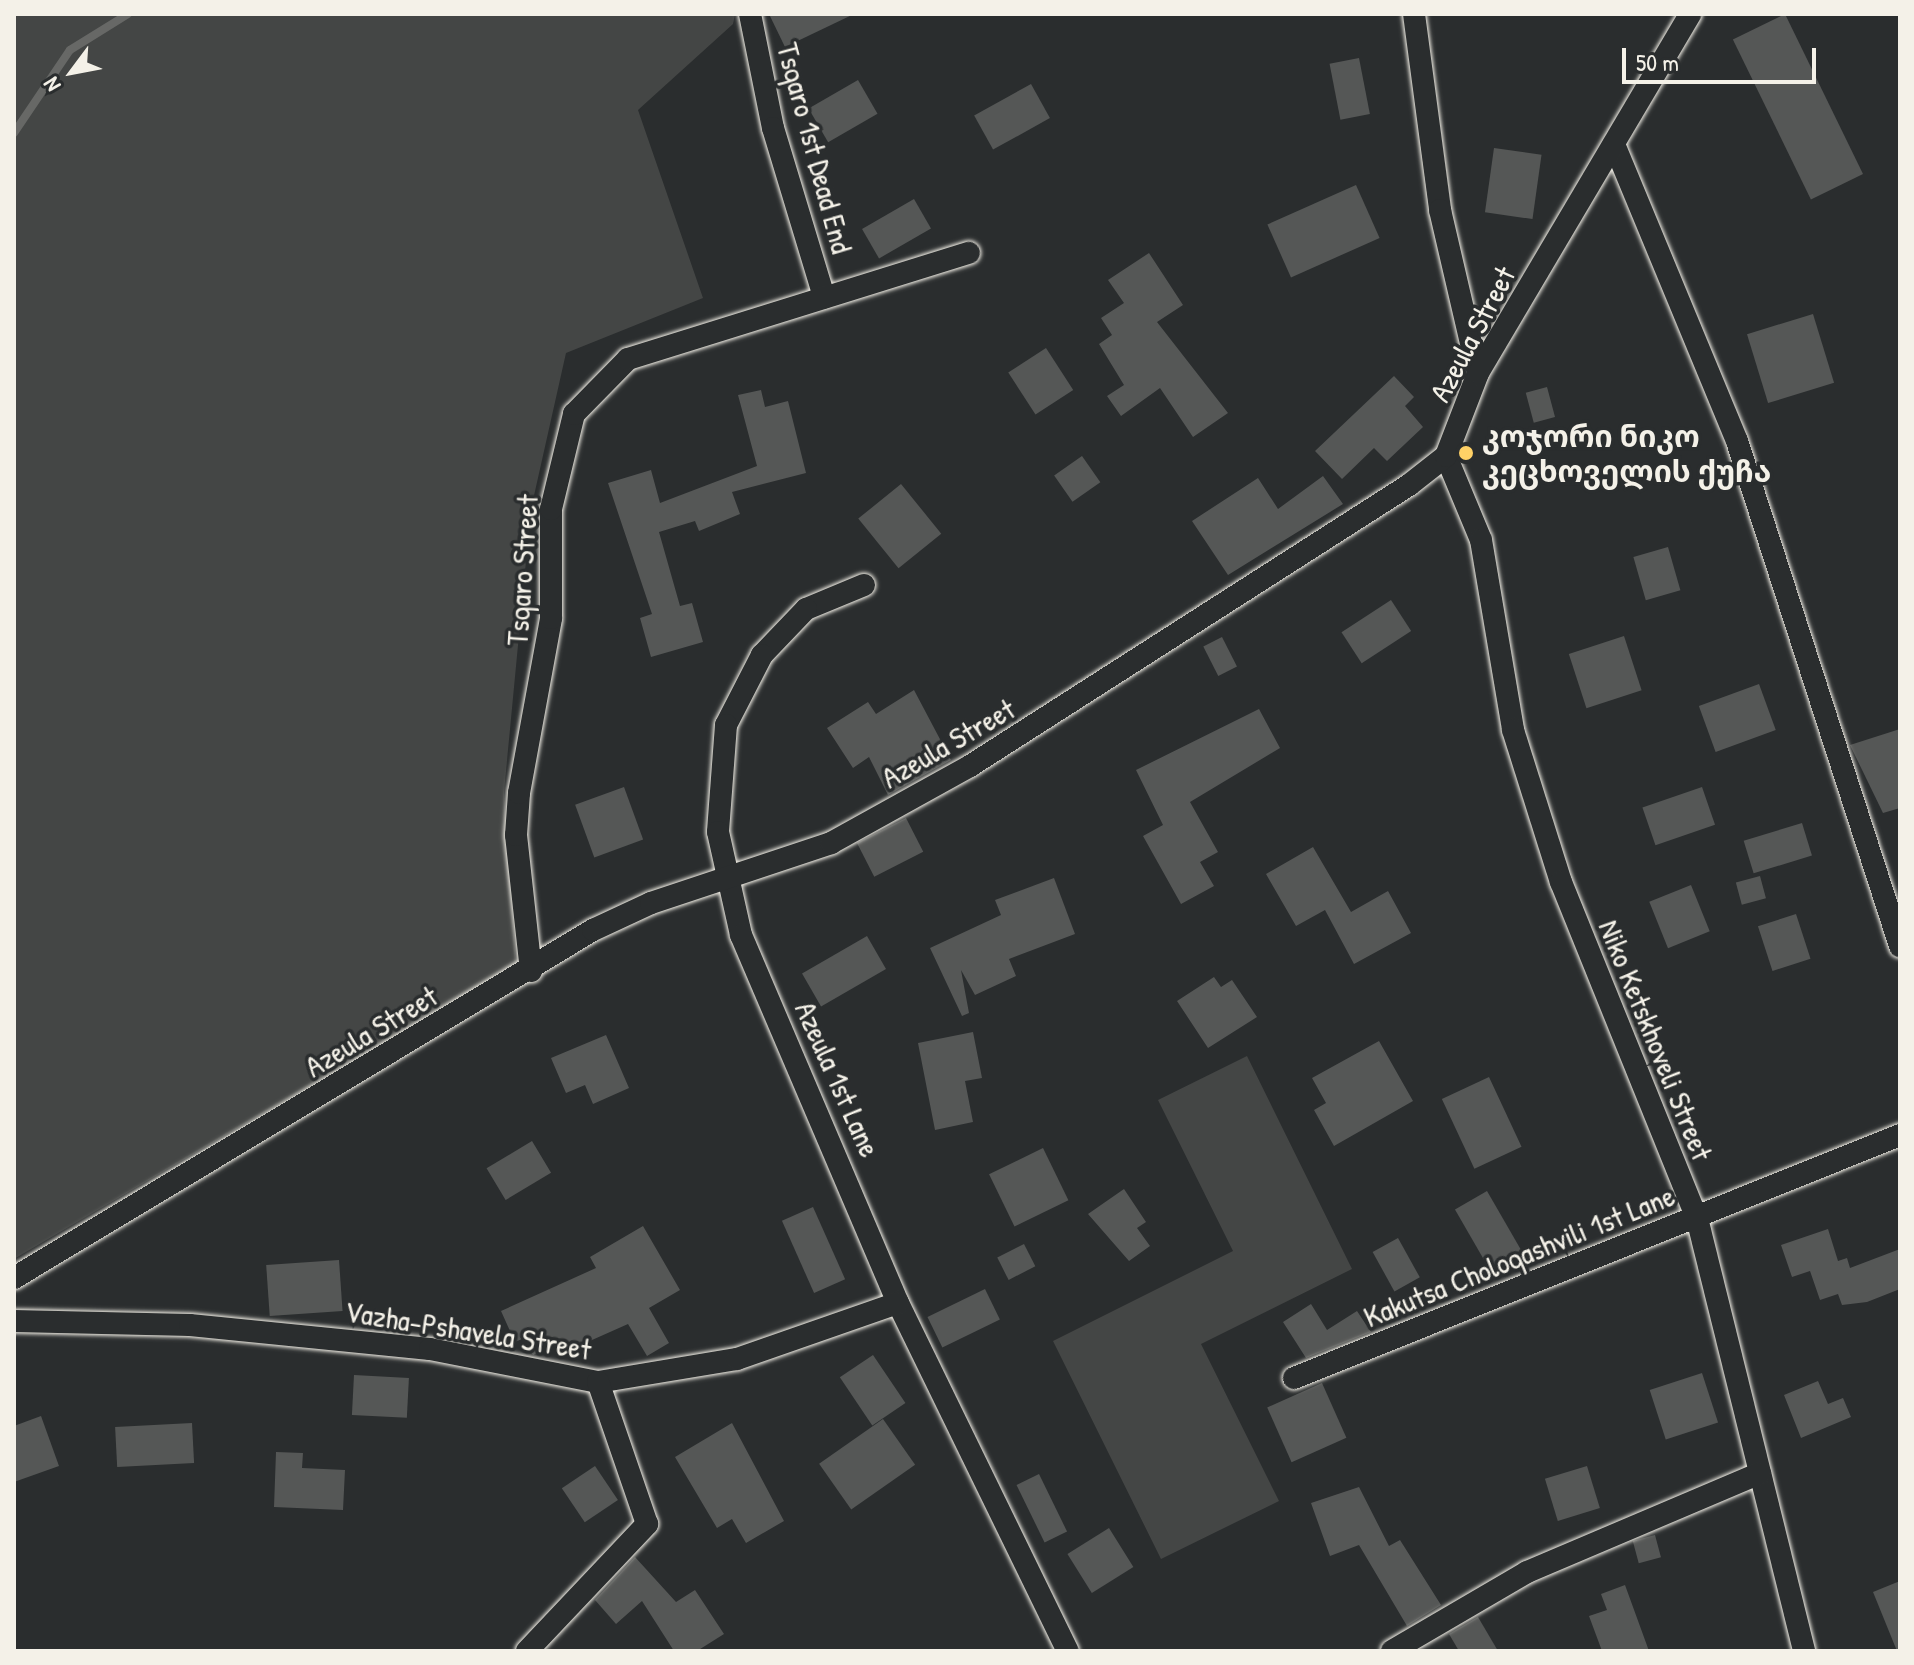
<!DOCTYPE html>
<html>
<head>
<meta charset="utf-8">
<style>
  body { margin:0 }
  #map { position:relative; width:1914px; height:1665px; overflow:hidden; background:#2a2d2e; font-family:"Patrick Hand","Noto Sans Georgian",sans-serif }
  div>[style] { position:absolute }
  [style*='--x'] { left:calc(var(--x)*1px); top:calc(var(--y)*1px); width:calc(var(--w)*1px); rotate:calc(var(--a)*1deg) }
  .green>* { inset:0; background:#444645 }
  .stream>* { height:8px; margin:-4px; padding:0 4px; transform-origin:4px; border-radius:4px; background:#676866 }
  .building>* { inset:0; background:#555756; transform-origin:0 0 }
  .roads { filter:drop-shadow(0 0 2px #f4f1e8) drop-shadow(0 0 2px #f4f1e8) }
  .street>* { height:22px; margin:-11px; padding:0 11px; transform-origin:11px; border-radius:11px; background:#2a2d2e }
  .dots>* { width:22px; height:22px; translate:-50% -50%; box-sizing:border-box; border:4px solid #2a2d2e; border-radius:50% }
  span { translate:-50% -50%; white-space:nowrap; text-align:center; line-height:1.15; -webkit-text-stroke:7px #2a2d2e; paint-order:stroke }
  .street-label { font-size:30px; color:#f4f1e8 }
  .poi-label { font-size:30px; color:#f4f1e8; font-weight:700 }
  .left { translate:0 -50%; text-align:left }
  .frame { position:absolute; inset:0; border:16px solid #f4f1e8; pointer-events:none }
  .north { position:absolute; left:32px; top:32px; width:80px; height:80px; -webkit-text-stroke:6px #2a2d2e; paint-order:stroke; rotate:238deg; font-size:22px; font-weight:700; line-height:32px; text-align:center; color:#f4f1e8 }
  .north::after { content:''; display:block; margin:auto; width:28px; height:36px; background:#f4f1e8; clip-path:polygon(50% 0,100% 100%,50% 72%,0 100%) }
  .scale { position:absolute; left:1622px; top:48px; width:194px; height:36px; box-sizing:border-box; border:4px solid #f4f1e8; border-top:0; padding-left:10px; font-size:24px; line-height:28px; white-space:nowrap; color:#f4f1e8; -webkit-text-stroke:6px #2a2d2e; paint-order:stroke }
</style>
</head>
<body>
<div id="map">
  <div class="green">
    <div style="clip-path:polygon(14px 14px,735px 14px,733px 24px,638px 110px,703px 298px,566px 353px,531px 509px,504px 792px,516px 965px,14px 1259px)"></div>
    <div style="clip-path:polygon(1247px 1056px,1352px 1269px,1201px 1344px,1279px 1501px,1161px 1559px,1053px 1341px,1233px 1251px,1158px 1100px)"></div>
  </div>
  <div class="stream">
    <div style="--x:14;--y:133;--w:100;--a:-56"></div>
    <div style="--x:70;--y:50;--w:68;--a:-31.8"></div>
  </div>
  <div class="building">
    <div style="clip-path:polygon(769px 14px,854px 14px,785px 47px)"></div>
    <div style="left:1785px;top:14px;width:178px;height:58px;rotate:64deg"></div>
    <div style="left:1359px;top:58px;width:57px;height:30px;rotate:79deg"></div>
    <div style="left:858px;top:80px;width:39px;height:57px;rotate:60deg"></div>
    <div style="left:1031px;top:84px;width:39px;height:65px;rotate:61deg"></div>
    <div style="left:1494px;top:148px;width:48px;height:65px;rotate:8deg"></div>
    <div style="left:1356px;top:185px;width:58px;height:97px;rotate:66deg"></div>
    <div style="left:914px;top:199px;width:34px;height:60px;rotate:60deg"></div>
    <div style="clip-path:polygon(1149px 253px,1183px 305px,1157px 322px,1228px 413px,1193px 437px,1160px 388px,1121px 416px,1107px 396px,1124px 385px,1099px 344px,1112px 335px,1101px 318px,1124px 303px,1108px 280px)"></div>
    <div style="left:1813px;top:314px;width:72px;height:69px;rotate:73deg"></div>
    <div style="left:1046px;top:348px;width:50px;height:45px;rotate:57deg"></div>
    <div style="clip-path:polygon(1394px 376px,1414px 397px,1405px 406px,1423px 427px,1387px 461px,1374px 448px,1342px 479px,1315px 451px)"></div>
    <div style="left:1547px;top:387px;width:31px;height:22px;rotate:75deg"></div>
    <div style="clip-path:polygon(761px 390px,765px 407px,788px 401px,806px 473px,732px 492px,740px 514px,699px 531px,695px 521px,659px 532px,680px 606px,692px 603px,703px 642px,651px 657px,640px 618px,652px 614px,608px 483px,651px 470px,660px 503px,757px 466px,738px 395px)"></div>
    <div style="left:1082px;top:456px;width:32px;height:34px;rotate:55deg"></div>
    <div style="clip-path:polygon(1323px 476px,1343px 504px,1228px 575px,1192px 521px,1258px 478px,1278px 509px)"></div>
    <div style="left:901px;top:484px;width:64px;height:55px;rotate:51deg"></div>
    <div style="left:1668px;top:547px;width:45px;height:36px;rotate:74deg"></div>
    <div style="left:1391px;top:600px;width:37px;height:59px;rotate:57deg"></div>
    <div style="left:1624px;top:636px;width:57px;height:58px;rotate:72deg"></div>
    <div style="left:1222px;top:637px;width:33px;height:21px;rotate:63deg"></div>
    <div style="left:1759px;top:684px;width:49px;height:64px;rotate:70deg"></div>
    <div style="clip-path:polygon(914px 690px,951px 760px,888px 795px,869px 757px,853px 768px,827px 728px,868px 702px,876px 714px)"></div>
    <div style="clip-path:polygon(1259px 709px,1280px 748px,1190px 802px,1218px 852px,1200px 862px,1214px 886px,1181px 904px,1143px 836px,1163px 825px,1136px 770px)"></div>
    <div style="clip-path:polygon(1900px 729px,1900px 808px,1883px 813px,1850px 745px)"></div>
    <div style="left:624px;top:787px;width:56px;height:52px;rotate:70deg"></div>
    <div style="left:1702px;top:787px;width:40px;height:63px;rotate:71deg"></div>
    <div style="left:906px;top:818px;width:38px;height:55px;rotate:63deg"></div>
    <div style="left:1802px;top:823px;width:34px;height:61px;rotate:73deg"></div>
    <div style="clip-path:polygon(1313px 847px,1351px 912px,1388px 891px,1411px 933px,1354px 964px,1325px 910px,1296px 926px,1266px 874px)"></div>
    <div style="left:1760px;top:876px;width:23px;height:25px;rotate:75deg"></div>
    <div style="clip-path:polygon(1054px 878px,1075px 934px,1009px 959px,1016px 976px,975px 995px,961px 970px,969px 1013px,962px 1016px,930px 948px,1001px 915px,995px 900px)"></div>
    <div style="left:1691px;top:885px;width:50px;height:45px;rotate:68deg"></div>
    <div style="left:1796px;top:914px;width:47px;height:40px;rotate:72deg"></div>
    <div style="left:867px;top:936px;width:38px;height:75px;rotate:60deg"></div>
    <div style="clip-path:polygon(1214px 977px,1221px 987px,1232px 980px,1257px 1017px,1208px 1048px,1177px 1001px)"></div>
    <div style="clip-path:polygon(973px 1032px,982px 1078px,965px 1081px,973px 1122px,935px 1130px,918px 1043px)"></div>
    <div style="clip-path:polygon(606px 1035px,629px 1088px,593px 1104px,585px 1085px,566px 1093px,551px 1058px)"></div>
    <div style="clip-path:polygon(1379px 1041px,1413px 1101px,1334px 1146px,1314px 1110px,1326px 1103px,1312px 1078px)"></div>
    <div style="left:1489px;top:1077px;width:77px;height:52px;rotate:65deg"></div>
    <div style="left:532px;top:1141px;width:37px;height:53px;rotate:59deg"></div>
    <div style="left:1043px;top:1148px;width:58px;height:60px;rotate:64deg"></div>
    <div style="clip-path:polygon(1124px 1189px,1146px 1222px,1137px 1228px,1150px 1246px,1129px 1261px,1088px 1214px)"></div>
    <div style="left:1487px;top:1191px;width:69px;height:37px;rotate:60deg"></div>
    <div style="left:813px;top:1207px;width:79px;height:34px;rotate:66deg"></div>
    <div style="clip-path:polygon(643px 1226px,680px 1290px,649px 1308px,669px 1343px,647px 1356px,628px 1324px,565px 1352px,561px 1342px,533px 1355px,522px 1339px,515px 1342px,501px 1311px,596px 1268px,590px 1257px)"></div>
    <div style="clip-path:polygon(1828px 1229px,1838px 1261px,1847px 1258px,1850px 1268px,1900px 1249px,1900px 1289px,1867px 1302px,1842px 1305px,1838px 1294px,1820px 1300px,1810px 1271px,1792px 1277px,1781px 1245px)"></div>
    <div style="left:1398px;top:1238px;width:45px;height:29px;rotate:61deg"></div>
    <div style="left:1024px;top:1244px;width:25px;height:30px;rotate:63deg"></div>
    <div style="left:339px;top:1260px;width:51px;height:73px;rotate:86deg"></div>
    <div style="left:985px;top:1289px;width:34px;height:64px;rotate:64deg"></div>
    <div style="clip-path:polygon(1311px 1304px,1327px 1330px,1357px 1311px,1371px 1332px,1306px 1358px,1283px 1322px)"></div>
    <div style="left:873px;top:1355px;width:58px;height:40px;rotate:56deg"></div>
    <div style="left:1702px;top:1373px;width:52px;height:55px;rotate:72deg"></div>
    <div style="left:354px;top:1375px;width:55px;height:40px;rotate:3deg"></div>
    <div style="clip-path:polygon(1818px 1381px,1828px 1404px,1843px 1398px,1851px 1417px,1801px 1438px,1784px 1395px)"></div>
    <div style="left:1322px;top:1383px;width:60px;height:60px;rotate:66deg"></div>
    <div style="clip-path:polygon(41px 1416px,59px 1466px,14px 1482px,14px 1426px)"></div>
    <div style="left:883px;top:1419px;width:56px;height:78px;rotate:55deg"></div>
    <div style="left:192px;top:1423px;width:40px;height:77px;rotate:87deg"></div>
    <div style="clip-path:polygon(732px 1423px,784px 1521px,746px 1543px,732px 1519px,717px 1528px,675px 1457px)"></div>
    <div style="clip-path:polygon(276px 1452px,303px 1453px,302px 1468px,345px 1470px,343px 1510px,274px 1507px)"></div>
    <div style="left:595px;top:1466px;width:41px;height:40px;rotate:56deg"></div>
    <div style="left:1587px;top:1466px;width:44px;height:44px;rotate:73deg"></div>
    <div style="left:1039px;top:1474px;width:64px;height:25px;rotate:64deg"></div>
    <div style="clip-path:polygon(1359px 1487px,1389px 1546px,1400px 1540px,1441px 1605px,1407px 1626px,1359px 1545px,1330px 1556px,1311px 1503px)"></div>
    <div style="left:1109px;top:1528px;width:46px;height:49px;rotate:58deg"></div>
    <div style="left:1655px;top:1535px;width:23px;height:23px;rotate:75deg"></div>
    <div style="clip-path:polygon(635px 1557px,676px 1602px,695px 1590px,724px 1634px,697px 1651px,674px 1651px,642px 1601px,616px 1624px,595px 1600px)"></div>
    <div style="clip-path:polygon(1900px 1581px,1900px 1651px,1897px 1651px,1873px 1592px)"></div>
    <div style="clip-path:polygon(1625px 1585px,1649px 1651px,1602px 1651px,1589px 1616px,1607px 1610px,1601px 1594px)"></div>
    <div style="clip-path:polygon(1478px 1617px,1498px 1651px,1459px 1651px,1449px 1634px)"></div>
  </div>
  <div class="roads">
    <div class="street">
      <div style="--x:750;--y:14;--w:116;--a:78.6"></div>
      <div style="--x:773;--y:128;--w:177;--a:73.2"></div>
      <div style="--x:1414;--y:14;--w:198;--a:82.4"></div>
      <div style="--x:1440;--y:210;--w:167;--a:76.9"></div>
      <div style="--x:1614;--y:144;--w:321;--a:67.5"></div>
      <div style="--x:1737;--y:441;--w:531;--a:72.11"></div>
      <div style="--x:1446;--y:456;--w:91;--a:67.4"></div>
      <div style="--x:1481;--y:540;--w:193;--a:80.4"></div>
      <div style="--x:1513;--y:730;--w:159;--a:72.5"></div>
      <div style="--x:1561;--y:882;--w:362;--a:68"></div>
      <div style="--x:1697;--y:1218;--w:446;--a:76.1"></div>
      <div style="--x:864;--y:585;--w:63;--a:157.5"></div>
      <div style="--x:806;--y:609;--w:64;--a:133.7"></div>
      <div style="--x:762;--y:655;--w:79;--a:117.2"></div>
      <div style="--x:726;--y:725;--w:107;--a:94.3"></div>
      <div style="--x:718;--y:832;--w:106;--a:77.4"></div>
      <div style="--x:741;--y:935;--w:400;--a:66.9"></div>
      <div style="--x:898;--y:1303;--w:387;--a:64"></div>
      <div style="--x:531;--y:971;--w:137;--a:-96.3"></div>
      <div style="--x:516;--y:835;--w:42;--a:-85.9"></div>
      <div style="--x:519;--y:793;--w:178;--a:-79.6"></div>
      <div style="--x:551;--y:618;--w:109;--a:-90"></div>
      <div style="--x:551;--y:509;--w:98;--a:-76.4"></div>
      <div style="--x:574;--y:414;--w:77;--a:-45.5"></div>
      <div style="--x:628;--y:359;--w:357;--a:-17.3"></div>
      <div style="--x:14;--y:1278;--w:676;--a:-31.01"></div>
      <div style="--x:593;--y:930;--w:64;--a:-25"></div>
      <div style="--x:651;--y:903;--w:190;--a:-18.4"></div>
      <div style="--x:831;--y:843;--w:159;--a:-29"></div>
      <div style="--x:970;--y:766;--w:521;--a:-32.62"></div>
      <div style="--x:1409;--y:485;--w:47;--a:-38.1"></div>
      <div style="--x:1446;--y:456;--w:89;--a:-68.9"></div>
      <div style="--x:1478;--y:373;--w:417;--a:-59.4"></div>
      <div style="--x:14;--y:1321;--w:176;--a:1.3"></div>
      <div style="--x:190;--y:1325;--w:241;--a:5.7"></div>
      <div style="--x:430;--y:1349;--w:171;--a:11.1"></div>
      <div style="--x:598;--y:1382;--w:141;--a:-9.4"></div>
      <div style="--x:737;--y:1359;--w:170;--a:-19.2"></div>
      <div style="--x:1294;--y:1378;--w:653;--a:-21.85"></div>
      <div style="--x:527;--y:1651;--w:175;--a:-46.6"></div>
      <div style="--x:647;--y:1524;--w:150;--a:-109"></div>
      <div style="--x:1392;--y:1651;--w:156;--a:-30.3"></div>
      <div style="--x:1527;--y:1572;--w:253;--a:-23"></div>
    </div>
  </div>
  <div class="dots">
    <div style="left:1466px;top:453px;background:#ffd166"></div>
  </div>
  <div class="street-label">
    <span style="left:815px;top:148px;rotate:75deg">Tsqaro 1st Dead End</span>
    <span style="left:1472px;top:334px;rotate:-62deg">Azeula Street</span>
    <span style="left:522px;top:570px;rotate:-86deg">Tsqaro Street</span>
    <span style="left:948px;top:743px;rotate:-30deg">Azeula Street</span>
    <span style="left:371px;top:1031px;rotate:-31deg">Azeula Street</span>
    <span style="left:1656px;top:1040px;rotate:68deg">Niko Ketskhoveli Street</span>
    <span style="left:838px;top:1079px;rotate:66deg">Azeula 1st Lane</span>
    <span style="left:1519px;top:1256px;rotate:-22deg">Kakutsa Choloqashvili 1st Lane</span>
    <span style="left:468px;top:1330px;rotate:9deg">Vazha-Pshavela Street</span>
  </div>
  <div class="poi-label">
    <span class="left" style="left:1482px;top:453px">კოჯორი ნიკო<br>კეცხოველის ქუჩა</span>
  </div>
  <div class="frame"></div>
  <div class="north">N</div>
  <div class="scale">50 m</div>
</div>
</body>
</html>
